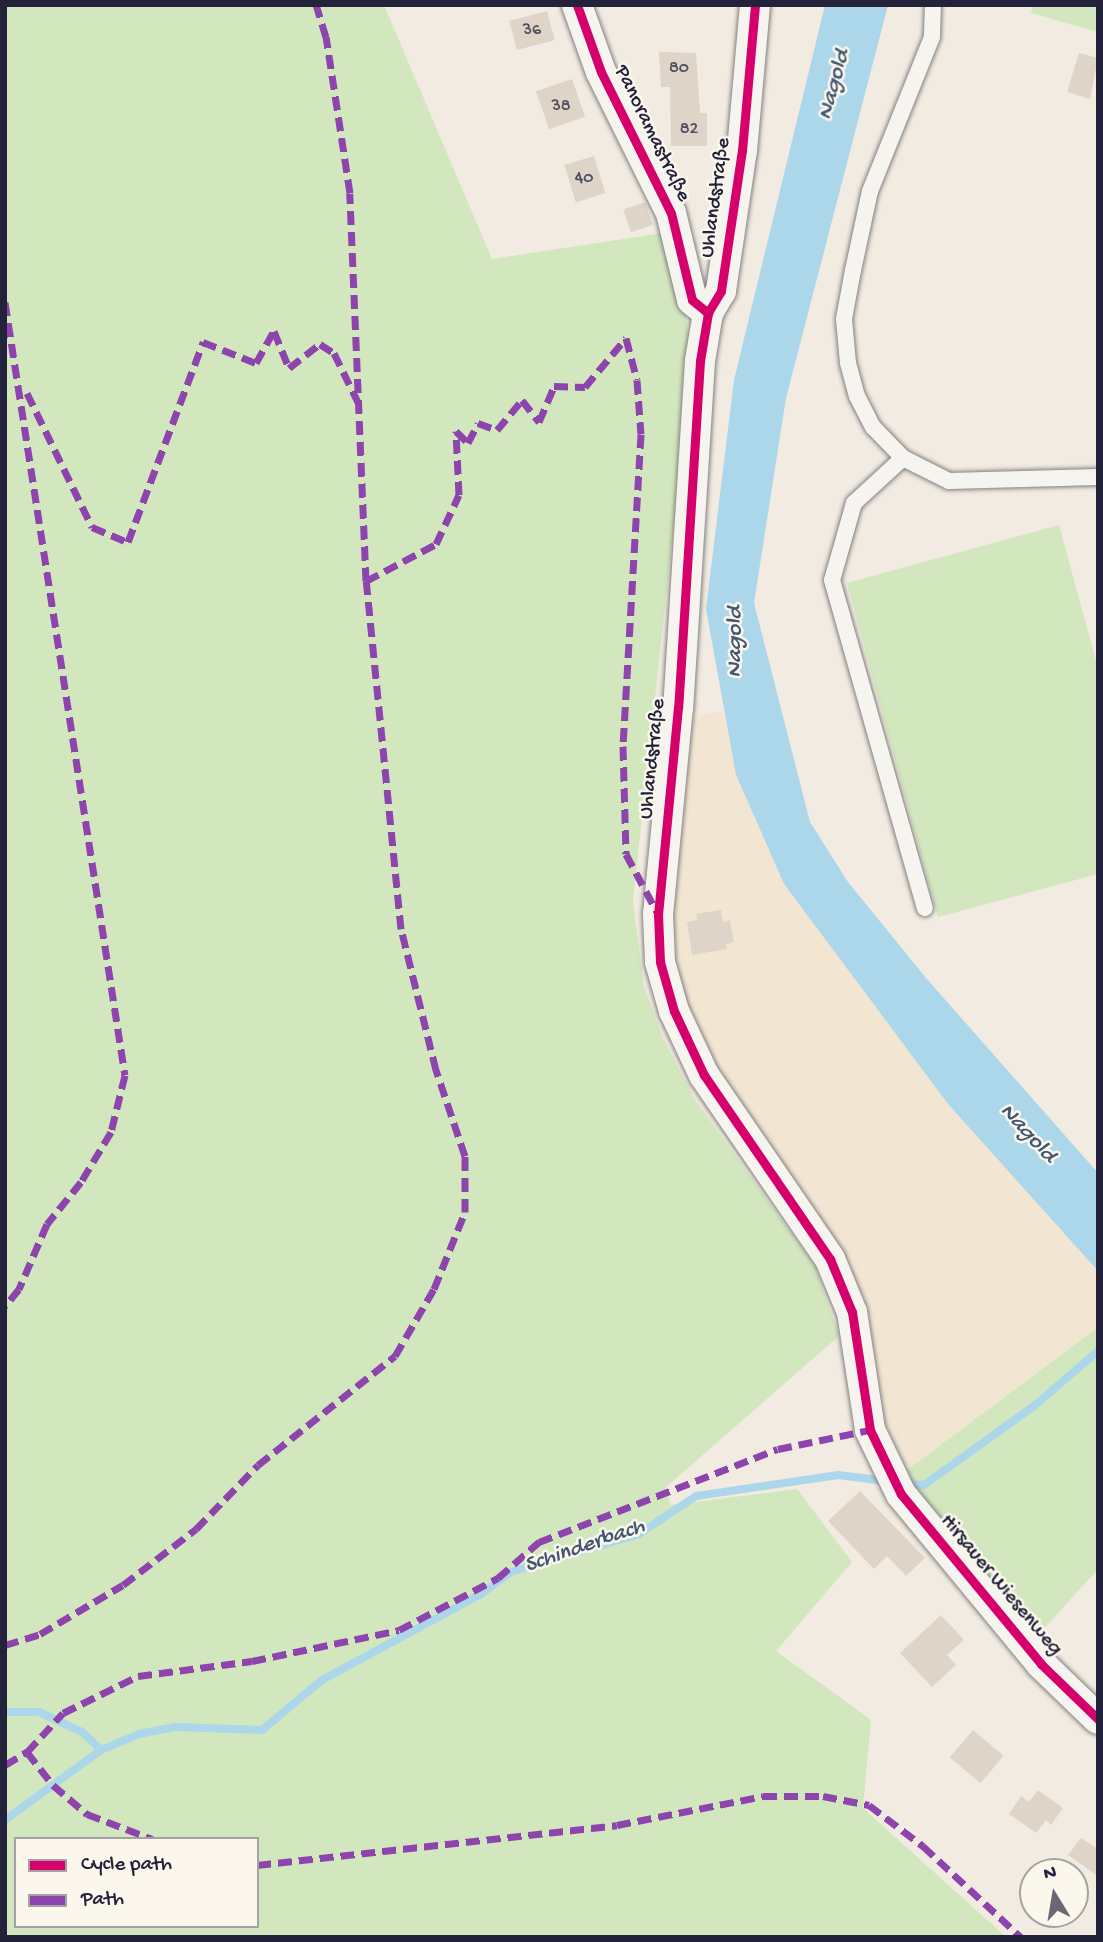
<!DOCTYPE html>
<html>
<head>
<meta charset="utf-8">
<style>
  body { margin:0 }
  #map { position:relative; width:1103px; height:1942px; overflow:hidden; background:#f1ebe1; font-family:"Gochi Hand",sans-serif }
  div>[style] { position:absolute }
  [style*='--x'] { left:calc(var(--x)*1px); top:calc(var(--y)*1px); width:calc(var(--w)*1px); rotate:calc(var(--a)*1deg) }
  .built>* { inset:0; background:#f2e6d3 }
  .green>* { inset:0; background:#d2e7be }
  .water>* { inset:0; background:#acd7eb }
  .stream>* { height:8px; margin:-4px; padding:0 4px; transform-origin:4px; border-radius:4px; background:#acd7eb }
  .building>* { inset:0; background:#ded4c8; transform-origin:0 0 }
  .roads { filter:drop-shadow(0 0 2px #848181) drop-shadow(0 0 2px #848181) }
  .service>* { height:16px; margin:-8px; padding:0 8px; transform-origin:8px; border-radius:8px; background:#f5f4ef }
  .minor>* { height:30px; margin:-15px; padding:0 15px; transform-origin:15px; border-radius:15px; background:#f5f4ef }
  .quiet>* { height:7px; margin-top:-3.5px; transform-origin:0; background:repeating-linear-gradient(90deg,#8e44ad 0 14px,transparent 0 21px) }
  .cycleway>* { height:9px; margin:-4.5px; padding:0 4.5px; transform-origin:4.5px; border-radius:4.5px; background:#d6006c }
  span { translate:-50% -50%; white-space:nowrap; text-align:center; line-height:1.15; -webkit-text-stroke:5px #fbf7ec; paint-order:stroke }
  .number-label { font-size:18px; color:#514e5e }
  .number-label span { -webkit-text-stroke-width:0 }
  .street-label { font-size:21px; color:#22223b }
  .water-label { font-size:23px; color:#425671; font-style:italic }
  .frame { position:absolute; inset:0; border:7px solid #22223b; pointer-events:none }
  .legend { position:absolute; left:14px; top:1837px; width:245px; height:91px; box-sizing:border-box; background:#fbf7ec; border:2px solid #a4a2a5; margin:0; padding:9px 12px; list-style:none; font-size:21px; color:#22223b }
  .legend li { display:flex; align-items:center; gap:14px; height:35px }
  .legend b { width:35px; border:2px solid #a4a2a5 }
  .north { position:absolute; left:1019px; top:1858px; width:70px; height:70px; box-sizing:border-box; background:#fbf7ec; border:2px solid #a4a2a5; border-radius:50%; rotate:349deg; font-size:19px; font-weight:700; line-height:28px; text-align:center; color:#22223b }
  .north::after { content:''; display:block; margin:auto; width:24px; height:32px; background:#6a6875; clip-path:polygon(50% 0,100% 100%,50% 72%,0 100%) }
</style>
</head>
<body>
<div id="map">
  <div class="built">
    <div style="clip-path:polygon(723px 711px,736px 775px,784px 884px,948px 1104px,1098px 1271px,1098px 1327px,903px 1473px,889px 1448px,860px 1302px,708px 1061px,673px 974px,671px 891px,687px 717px)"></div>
  </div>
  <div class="green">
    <div style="clip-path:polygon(evenodd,5px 5px,384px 5px,492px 259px,669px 232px,686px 315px,691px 365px,633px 901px,644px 987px,663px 1038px,695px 1100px,815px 1266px,839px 1336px,665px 1488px,671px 1505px,797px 1489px,852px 1562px,776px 1651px,871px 1720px,863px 1808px,1006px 1937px,5px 1937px,5px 5px,16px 1839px,257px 1839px,257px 1926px,16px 1926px,16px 1839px)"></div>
    <div style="clip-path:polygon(1033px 5px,1098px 5px,1098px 32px,1031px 13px)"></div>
    <div style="clip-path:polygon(1059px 525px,1098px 668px,1098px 874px,938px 917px,847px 583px)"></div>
    <div style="clip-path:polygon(1098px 1327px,1098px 1569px,1041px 1632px,984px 1576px,903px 1473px)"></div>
  </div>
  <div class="water">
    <div style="clip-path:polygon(825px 5px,888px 5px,786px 398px,754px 603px,810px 822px,848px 882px,926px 978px,1098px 1173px,1098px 1271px,948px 1104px,784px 884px,736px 775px,706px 609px,734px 380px)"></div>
  </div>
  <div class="stream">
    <div style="--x:902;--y:1483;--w:22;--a:5"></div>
    <div style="--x:924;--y:1485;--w:135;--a:-35.7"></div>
    <div style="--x:1034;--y:1406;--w:84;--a:-40.7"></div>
    <div style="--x:5;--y:1712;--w:34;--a:0"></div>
    <div style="--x:39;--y:1712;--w:47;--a:24.9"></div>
    <div style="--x:82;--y:1732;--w:26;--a:43"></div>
    <div style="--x:5;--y:1820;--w:119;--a:-36.1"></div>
    <div style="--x:101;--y:1750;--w:41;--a:-22.8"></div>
    <div style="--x:139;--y:1734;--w:37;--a:-11"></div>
    <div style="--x:175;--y:1727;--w:87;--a:2"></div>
    <div style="--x:262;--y:1730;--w:78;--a:-39.8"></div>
    <div style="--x:322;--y:1680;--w:181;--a:-28.4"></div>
    <div style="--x:481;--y:1594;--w:37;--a:-36"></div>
    <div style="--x:511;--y:1572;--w:134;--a:-16.5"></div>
    <div style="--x:639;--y:1534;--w:69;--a:-33.7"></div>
    <div style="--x:696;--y:1496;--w:144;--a:-8.4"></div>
    <div style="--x:838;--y:1475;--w:48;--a:7.1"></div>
  </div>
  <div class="building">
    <div style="left:547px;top:11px;width:30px;height:39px;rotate:75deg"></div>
    <div style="clip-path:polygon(659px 52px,696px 53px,700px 113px,707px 113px,707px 146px,671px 146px,670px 87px,661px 87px)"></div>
    <div style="clip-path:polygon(1079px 53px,1098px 58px,1090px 99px,1067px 92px)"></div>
    <div style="left:572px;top:79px;width:40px;height:38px;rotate:71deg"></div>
    <div style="left:594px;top:156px;width:39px;height:31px;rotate:73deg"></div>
    <div style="left:645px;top:202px;width:24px;height:23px;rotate:71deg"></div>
    <div style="clip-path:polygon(721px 910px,723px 922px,730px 920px,734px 942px,726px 944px,727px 949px,692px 955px,687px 922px,697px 920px,696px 914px)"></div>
    <div style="clip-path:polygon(860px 1491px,925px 1558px,906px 1576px,887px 1556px,874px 1569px,828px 1521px)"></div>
    <div style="clip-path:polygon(941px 1615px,964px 1640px,947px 1655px,956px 1665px,932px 1687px,900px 1653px)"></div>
    <div style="left:973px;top:1730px;width:40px;height:36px;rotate:40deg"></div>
    <div style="clip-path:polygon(1038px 1790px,1063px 1808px,1051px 1825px,1046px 1820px,1036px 1833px,1009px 1814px,1021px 1796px,1029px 1802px)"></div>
    <div style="clip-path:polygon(1081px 1838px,1098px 1849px,1098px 1876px,1068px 1855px)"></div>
  </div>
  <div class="roads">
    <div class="service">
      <div style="--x:933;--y:5;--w:32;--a:92"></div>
      <div style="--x:932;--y:37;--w:166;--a:111.9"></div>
      <div style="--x:870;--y:191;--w:81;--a:102.1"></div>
      <div style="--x:853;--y:270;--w:50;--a:100.4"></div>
      <div style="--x:844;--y:319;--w:44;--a:84.8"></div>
      <div style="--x:848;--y:363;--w:34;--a:75"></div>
      <div style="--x:857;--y:396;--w:35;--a:63"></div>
      <div style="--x:873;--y:427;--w:43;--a:45.9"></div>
      <div style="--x:903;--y:458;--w:51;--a:26.6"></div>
      <div style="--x:949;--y:481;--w:149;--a:-1.5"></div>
      <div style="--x:903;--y:458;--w:67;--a:137.4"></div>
      <div style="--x:854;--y:503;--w:80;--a:105.9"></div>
      <div style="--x:832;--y:580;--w:341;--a:74.2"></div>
    </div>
    <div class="minor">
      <div style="--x:577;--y:5;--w:71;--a:70.3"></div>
      <div style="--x:601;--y:72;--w:157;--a:63.6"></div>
      <div style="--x:671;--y:213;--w:89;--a:76.4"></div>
      <div style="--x:692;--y:300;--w:21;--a:39"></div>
      <div style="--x:755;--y:5;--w:146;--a:95.1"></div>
      <div style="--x:742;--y:150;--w:143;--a:98.5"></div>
      <div style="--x:721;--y:291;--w:26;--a:121"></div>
      <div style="--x:708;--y:313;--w:49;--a:99.5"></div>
      <div style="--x:700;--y:361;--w:347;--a:93.6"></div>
      <div style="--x:678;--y:707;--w:208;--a:95.5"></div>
      <div style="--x:658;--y:914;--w:48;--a:87.6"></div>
      <div style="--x:660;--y:962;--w:51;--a:74.1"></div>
      <div style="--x:674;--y:1011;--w:71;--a:64.9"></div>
      <div style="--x:704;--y:1075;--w:223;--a:55.6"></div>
      <div style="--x:830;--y:1259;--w:57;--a:67.5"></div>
      <div style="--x:852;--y:1312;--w:119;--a:81.3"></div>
      <div style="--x:870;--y:1430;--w:71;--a:64.2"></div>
      <div style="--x:901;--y:1494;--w:220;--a:50.5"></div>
      <div style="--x:1041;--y:1664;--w:79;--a:44"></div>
    </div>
  </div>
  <div class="quiet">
    <div style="--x:5;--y:302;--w:782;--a:81.18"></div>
    <div style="--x:125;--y:1075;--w:59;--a:103.8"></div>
    <div style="--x:111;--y:1132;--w:58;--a:121"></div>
    <div style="--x:81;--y:1182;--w:54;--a:129"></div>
    <div style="--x:47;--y:1224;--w:71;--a:113.3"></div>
    <div style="--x:19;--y:1289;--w:22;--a:129"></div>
    <div style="--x:27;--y:393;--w:149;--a:64.1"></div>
    <div style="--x:92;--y:527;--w:39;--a:23"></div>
    <div style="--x:128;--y:542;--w:214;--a:-69.4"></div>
    <div style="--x:203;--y:342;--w:57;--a:21.6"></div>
    <div style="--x:256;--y:363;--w:37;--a:-61"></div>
    <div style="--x:274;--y:331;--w:40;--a:68"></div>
    <div style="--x:289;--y:368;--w:39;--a:-38"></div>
    <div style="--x:320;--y:344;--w:17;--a:33"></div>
    <div style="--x:334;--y:353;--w:57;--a:63.9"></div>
    <div style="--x:366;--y:581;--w:79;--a:-27.9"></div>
    <div style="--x:436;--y:544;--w:54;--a:-64.9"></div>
    <div style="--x:459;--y:495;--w:64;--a:-92.7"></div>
    <div style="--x:456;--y:431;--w:17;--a:45"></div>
    <div style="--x:468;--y:443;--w:22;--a:-63"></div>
    <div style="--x:478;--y:423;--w:20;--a:20"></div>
    <div style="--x:497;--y:430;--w:39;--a:-50"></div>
    <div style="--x:522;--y:400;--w:28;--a:52"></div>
    <div style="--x:539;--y:422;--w:39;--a:-67"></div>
    <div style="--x:554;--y:386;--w:31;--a:2"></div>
    <div style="--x:585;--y:387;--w:64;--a:-50.1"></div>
    <div style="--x:626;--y:338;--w:43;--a:75.3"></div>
    <div style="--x:637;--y:380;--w:54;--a:85.8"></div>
    <div style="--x:641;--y:434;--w:313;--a:93.3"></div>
    <div style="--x:623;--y:746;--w:108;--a:88.4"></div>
    <div style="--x:626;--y:854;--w:66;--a:61.9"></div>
    <div style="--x:5;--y:1645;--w:37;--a:-17"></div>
    <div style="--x:40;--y:1634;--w:96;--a:-30.6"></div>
    <div style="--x:123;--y:1585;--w:92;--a:-37.5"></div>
    <div style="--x:196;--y:1529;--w:89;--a:-45.9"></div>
    <div style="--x:258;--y:1465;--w:175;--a:-38.5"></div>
    <div style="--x:395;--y:1356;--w:78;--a:-59.8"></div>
    <div style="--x:434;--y:1289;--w:83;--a:-68.1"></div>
    <div style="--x:465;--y:1212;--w:56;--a:-90"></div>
    <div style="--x:465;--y:1156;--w:91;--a:-108.6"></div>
    <div style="--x:436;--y:1070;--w:145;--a:-103.9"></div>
    <div style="--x:401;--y:929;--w:350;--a:-95.7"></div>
    <div style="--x:366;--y:581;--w:388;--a:-92.4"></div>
    <div style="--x:350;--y:193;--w:158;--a:-98.7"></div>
    <div style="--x:326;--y:37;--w:34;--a:-107"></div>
    <div style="--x:27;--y:1752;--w:42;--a:51.8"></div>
    <div style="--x:53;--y:1785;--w:45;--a:40.5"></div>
    <div style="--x:87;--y:1814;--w:70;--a:21"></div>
    <div style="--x:5;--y:1765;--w:26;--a:-31"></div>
    <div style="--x:27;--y:1752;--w:53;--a:-47.3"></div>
    <div style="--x:63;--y:1713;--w:84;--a:-26.3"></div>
    <div style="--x:138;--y:1676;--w:115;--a:-7.5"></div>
    <div style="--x:252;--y:1661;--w:150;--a:-11.9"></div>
    <div style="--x:399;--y:1630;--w:112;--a:-27.7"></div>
    <div style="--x:498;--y:1578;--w:55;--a:-41.3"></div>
    <div style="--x:539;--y:1542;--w:256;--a:-21.3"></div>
    <div style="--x:778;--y:1449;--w:94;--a:-11.7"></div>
    <div style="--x:257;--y:1865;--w:362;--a:-6.3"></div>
    <div style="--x:617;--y:1825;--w:149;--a:-11.2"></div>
    <div style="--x:763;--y:1796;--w:60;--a:0"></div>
    <div style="--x:823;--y:1796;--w:47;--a:11.1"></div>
    <div style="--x:869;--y:1805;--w:68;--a:37.2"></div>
    <div style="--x:923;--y:1846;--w:134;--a:42.9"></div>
  </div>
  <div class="cycleway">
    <div style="--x:577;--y:5;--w:71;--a:70.3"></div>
    <div style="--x:601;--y:72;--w:157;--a:63.6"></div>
    <div style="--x:671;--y:213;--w:89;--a:76.4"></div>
    <div style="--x:692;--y:300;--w:21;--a:39"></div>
    <div style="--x:755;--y:5;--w:146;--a:95.1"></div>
    <div style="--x:742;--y:150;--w:143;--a:98.5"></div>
    <div style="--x:721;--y:291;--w:26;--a:121"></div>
    <div style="--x:708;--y:313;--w:49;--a:99.5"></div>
    <div style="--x:700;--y:361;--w:347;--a:93.6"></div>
    <div style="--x:678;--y:707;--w:208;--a:95.5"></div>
    <div style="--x:658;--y:914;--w:48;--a:87.6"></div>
    <div style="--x:660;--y:962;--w:51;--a:74.1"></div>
    <div style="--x:674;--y:1011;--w:71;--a:64.9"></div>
    <div style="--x:704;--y:1075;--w:223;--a:55.6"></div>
    <div style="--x:830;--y:1259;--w:57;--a:67.5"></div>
    <div style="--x:852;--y:1312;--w:119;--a:81.3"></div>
    <div style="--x:870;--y:1430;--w:71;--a:64.2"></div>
    <div style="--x:901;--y:1494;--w:220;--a:50.5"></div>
    <div style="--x:1041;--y:1664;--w:79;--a:44"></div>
  </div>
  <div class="number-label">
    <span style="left:532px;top:31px">36</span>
    <span style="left:679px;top:69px">80</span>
    <span style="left:561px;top:107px">38</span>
    <span style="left:689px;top:130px">82</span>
    <span style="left:584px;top:179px">40</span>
  </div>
  <div class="street-label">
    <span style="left:651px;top:134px;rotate:64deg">Panoramastraße</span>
    <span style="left:717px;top:198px;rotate:-82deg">Uhlandstraße</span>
    <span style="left:654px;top:759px;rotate:-84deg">Uhlandstraße</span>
    <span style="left:1000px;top:1586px;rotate:50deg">Hirsauer Wiesenweg</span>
  </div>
  <div class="water-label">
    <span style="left:835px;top:85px;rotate:-75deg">Nagold</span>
    <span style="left:736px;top:642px;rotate:-90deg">Nagold</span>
    <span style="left:1027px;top:1134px;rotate:47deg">Nagold</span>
    <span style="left:585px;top:1547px;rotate:-19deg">Schinderbach</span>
  </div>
  <div class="frame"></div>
  <ul class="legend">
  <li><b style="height:9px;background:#d6006c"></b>Cycle path</li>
  <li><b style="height:9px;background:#8e44ad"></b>Path</li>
  </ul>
  <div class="north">N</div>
</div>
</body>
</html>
